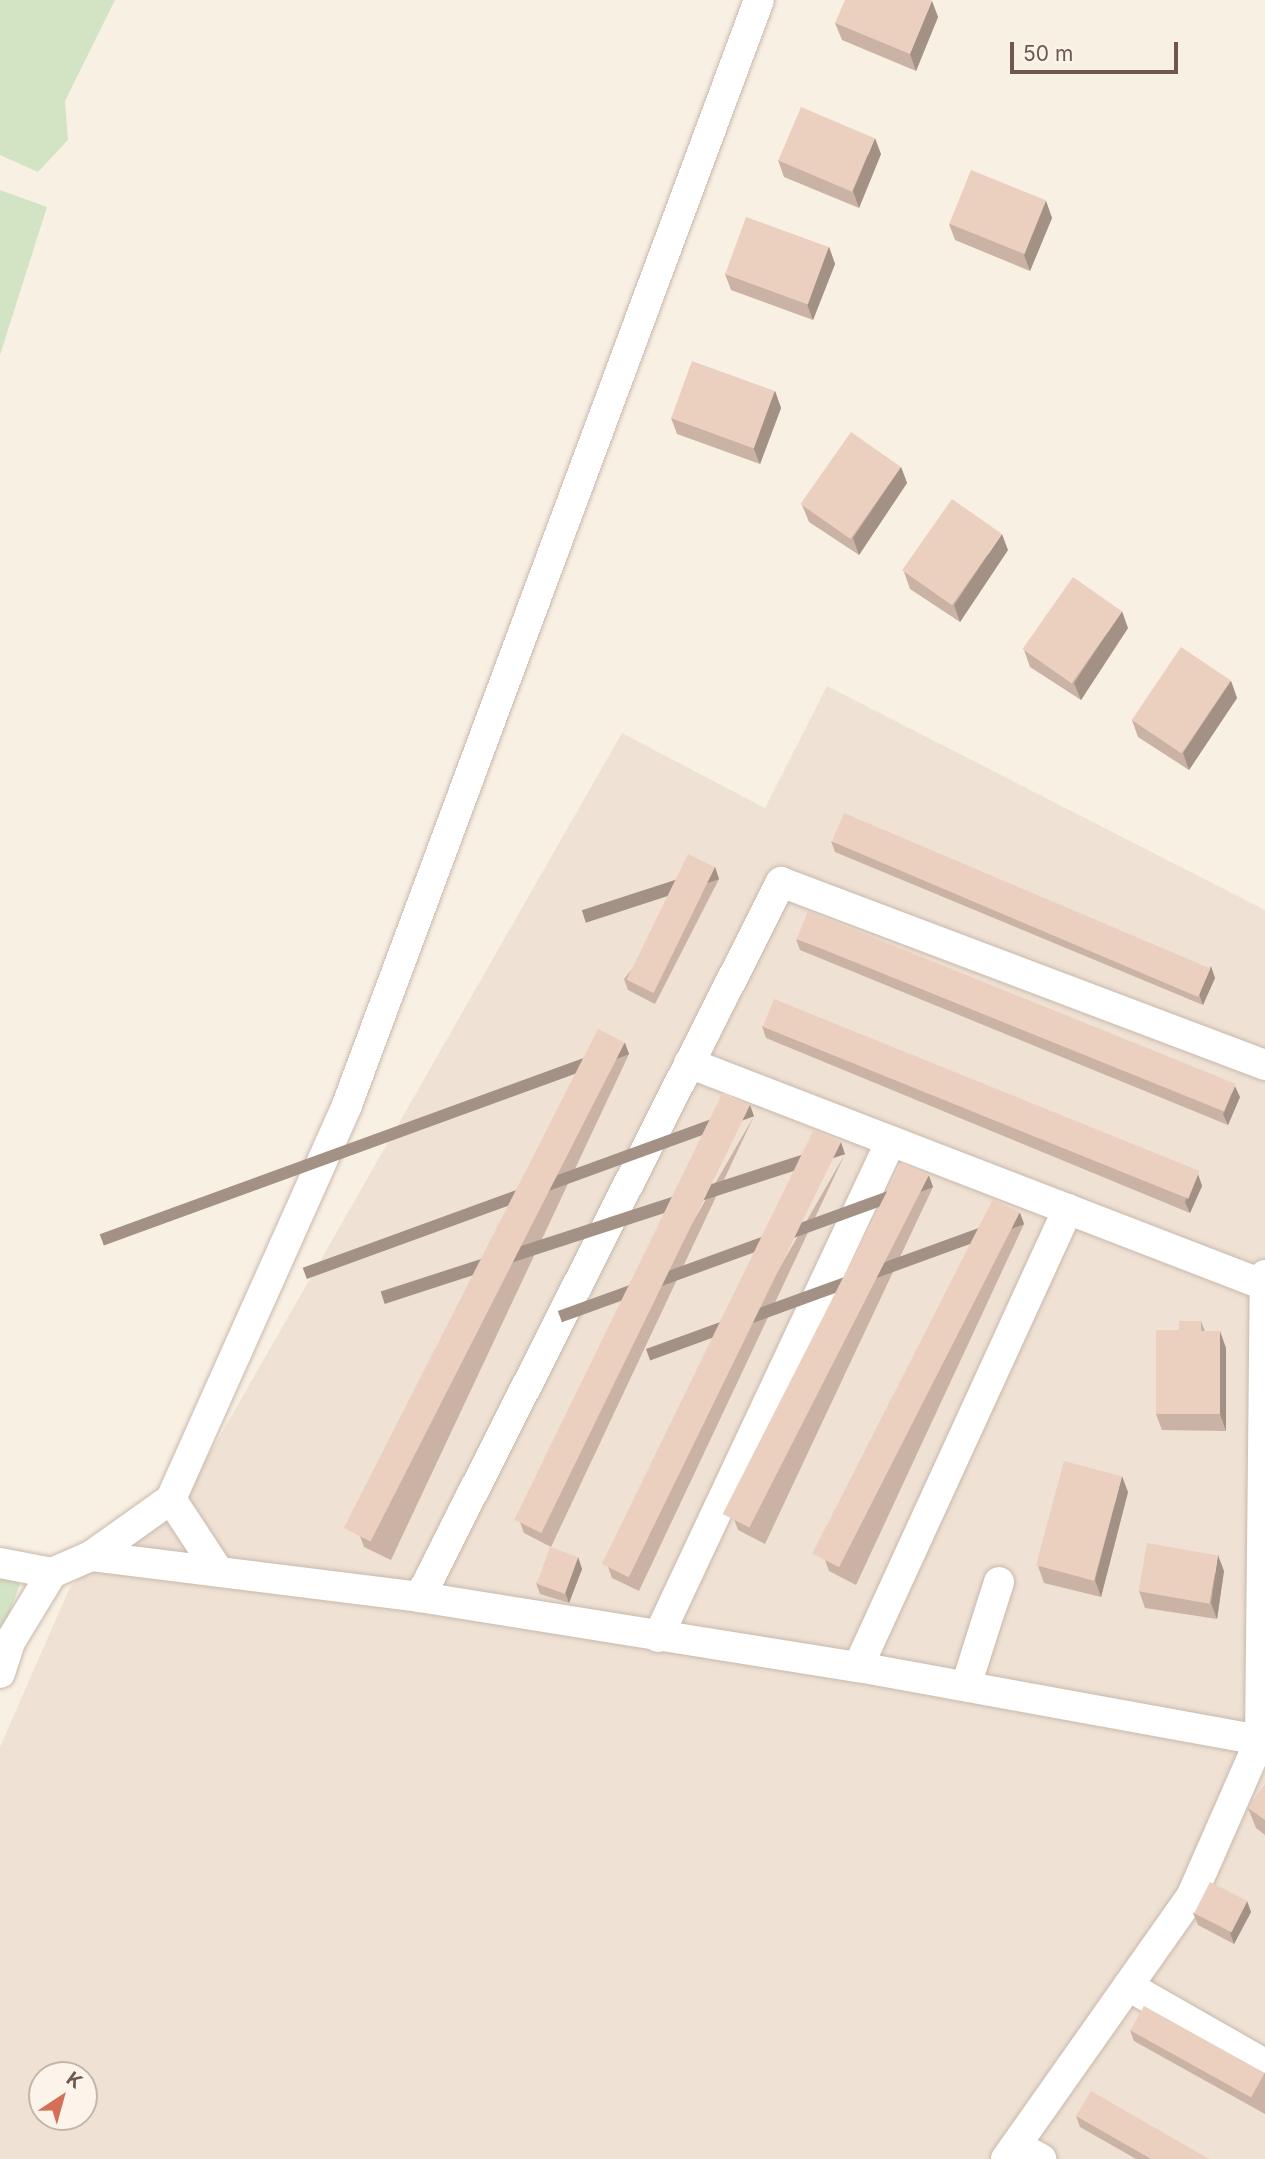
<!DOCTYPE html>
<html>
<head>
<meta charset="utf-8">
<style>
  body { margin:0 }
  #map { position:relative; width:1265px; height:2159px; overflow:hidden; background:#f9f0e4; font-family:Inter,sans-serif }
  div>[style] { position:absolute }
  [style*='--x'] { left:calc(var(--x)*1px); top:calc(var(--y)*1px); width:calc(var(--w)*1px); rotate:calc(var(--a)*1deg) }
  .residential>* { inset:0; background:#efe2d4 }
  .green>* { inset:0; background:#d3e4c5 }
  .roads { filter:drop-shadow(0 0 2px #c8b8ac) drop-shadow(0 0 2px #c8b8ac) }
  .minor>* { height:30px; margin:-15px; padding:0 15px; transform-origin:15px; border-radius:15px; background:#fff }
  .wall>* { inset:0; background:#cab2a4 }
  .shaded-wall>* { inset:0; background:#a49186; transform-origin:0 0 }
  .building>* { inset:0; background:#ebcfbf; transform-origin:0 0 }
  span { translate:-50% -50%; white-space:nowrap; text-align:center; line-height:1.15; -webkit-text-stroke:5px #fcf4ea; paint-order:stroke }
  .north { position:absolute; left:28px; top:2061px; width:70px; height:70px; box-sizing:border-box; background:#fcf4ea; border:2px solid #c3b6ab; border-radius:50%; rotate:36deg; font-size:19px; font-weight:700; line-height:28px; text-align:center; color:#6e584d }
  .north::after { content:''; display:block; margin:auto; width:24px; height:32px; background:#d46f58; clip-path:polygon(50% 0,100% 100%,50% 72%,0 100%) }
  .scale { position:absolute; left:1010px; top:42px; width:168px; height:32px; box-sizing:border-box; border:4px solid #6e584d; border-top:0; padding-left:9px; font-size:21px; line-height:24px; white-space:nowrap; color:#6e584d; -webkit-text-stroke:5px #fcf4ea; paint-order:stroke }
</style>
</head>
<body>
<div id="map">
  <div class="residential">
    <div style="clip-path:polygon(evenodd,827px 686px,1265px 910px,1265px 2159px,0 2159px,0 1747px,70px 1587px,212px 1450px,622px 733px,765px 808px,827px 686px,42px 2075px,84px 2075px,84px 2117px,42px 2117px,42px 2075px)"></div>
  </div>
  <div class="green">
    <div style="clip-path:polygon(0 0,115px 0,65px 101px,68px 140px,38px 172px,0 155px)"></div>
    <div style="clip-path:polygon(0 190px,47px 207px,0 355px)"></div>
    <div style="clip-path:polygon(0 1573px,20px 1584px,0 1639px)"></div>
  </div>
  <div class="roads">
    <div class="minor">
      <div style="--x:689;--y:1063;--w:616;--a:21.11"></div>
      <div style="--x:1265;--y:1065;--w:517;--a:-159.29"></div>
      <div style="--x:781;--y:882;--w:801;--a:116.79"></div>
      <div style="--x:420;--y:1597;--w:444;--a:9.1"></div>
      <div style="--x:858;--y:1667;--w:414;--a:10.3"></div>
      <div style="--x:171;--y:1499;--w:84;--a:56.7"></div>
      <div style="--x:91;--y:1556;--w:98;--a:-35.5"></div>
      <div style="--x:171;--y:1499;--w:432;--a:-65.9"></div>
      <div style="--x:347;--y:1105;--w:1179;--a:-69.55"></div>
      <div style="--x:0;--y:1563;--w:53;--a:10.9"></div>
      <div style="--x:658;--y:1637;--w:548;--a:-64.84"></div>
      <div style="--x:858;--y:1667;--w:504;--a:-65.37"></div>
      <div style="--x:0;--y:1673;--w:33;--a:-72"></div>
      <div style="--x:10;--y:1642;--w:81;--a:-58.7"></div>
      <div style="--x:52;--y:1573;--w:43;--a:-23.6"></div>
      <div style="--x:91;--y:1556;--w:332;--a:7.1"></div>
      <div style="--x:966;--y:1686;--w:109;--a:-72.4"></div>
      <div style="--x:1128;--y:1986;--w:158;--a:29.7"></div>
      <div style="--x:1016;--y:2145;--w:29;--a:29"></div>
      <div style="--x:1006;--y:2159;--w:321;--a:-54.8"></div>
      <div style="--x:1191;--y:1897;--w:171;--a:-66.3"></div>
      <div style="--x:1260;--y:1740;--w:465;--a:-89.4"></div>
    </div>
  </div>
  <div class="wall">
    <div style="clip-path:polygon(932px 1px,938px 17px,916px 71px,842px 40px,835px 23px)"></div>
    <div style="clip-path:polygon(881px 154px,859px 208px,784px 177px,778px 160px)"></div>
    <div style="clip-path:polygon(1046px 201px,1052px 218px,1030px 271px,955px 240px,949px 224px)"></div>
    <div style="clip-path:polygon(829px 247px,835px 264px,813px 320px,731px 290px,725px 274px)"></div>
    <div style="clip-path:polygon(775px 391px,781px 408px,760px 464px,677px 434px,671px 418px)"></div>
    <div style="clip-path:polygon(901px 467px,907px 483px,859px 555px,809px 522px,802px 505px)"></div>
    <div style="clip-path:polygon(1008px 550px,960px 622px,910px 589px,904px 572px)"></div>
    <div style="clip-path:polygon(1128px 628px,1081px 700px,1030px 667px,1024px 650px)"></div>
    <div style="clip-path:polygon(1231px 681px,1237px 698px,1189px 770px,1138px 737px,1132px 720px)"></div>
    <div style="clip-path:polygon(831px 841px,1215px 978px,1203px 1005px,835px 852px)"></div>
    <div style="clip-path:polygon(715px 867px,719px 879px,655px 1004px,628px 990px,624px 979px)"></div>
    <div style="clip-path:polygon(796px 939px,1240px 1097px,1228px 1125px,800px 950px)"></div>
    <div style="clip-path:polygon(762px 1026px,1198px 1174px,1202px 1186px,1190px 1213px,766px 1038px)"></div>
    <div style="clip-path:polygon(625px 1043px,629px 1054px,391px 1560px,364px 1547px,360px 1536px)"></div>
    <div style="clip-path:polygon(754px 1116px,551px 1547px,524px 1533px,520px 1522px)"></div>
    <div style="clip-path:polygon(845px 1154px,639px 1591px,612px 1578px,608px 1567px)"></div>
    <div style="clip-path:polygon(929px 1176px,933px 1187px,765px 1544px,738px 1530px,734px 1519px)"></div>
    <div style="clip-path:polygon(1020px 1213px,1024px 1224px,856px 1585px,829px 1571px,825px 1560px)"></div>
    <div style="clip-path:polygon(1201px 1321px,1205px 1331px,1226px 1348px,1226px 1431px,1162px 1430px,1156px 1414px,1179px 1330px)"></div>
    <div style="clip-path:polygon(1128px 1492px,1101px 1597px,1044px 1583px,1038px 1566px)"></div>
    <div style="clip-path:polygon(578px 1557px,582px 1569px,569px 1603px,540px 1594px,536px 1583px)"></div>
    <div style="clip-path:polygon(1224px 1571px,1217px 1619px,1145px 1608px,1139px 1591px)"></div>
    <div style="clip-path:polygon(1265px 1785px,1265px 1835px,1256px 1828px,1248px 1808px)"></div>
    <div style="clip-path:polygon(1247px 1901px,1251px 1912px,1234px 1944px,1198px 1925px,1193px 1913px)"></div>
    <div style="clip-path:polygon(1130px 2030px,1265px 2073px,1265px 2114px,1134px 2041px)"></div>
    <div style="clip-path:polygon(1076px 2116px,1209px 2159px,1136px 2159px,1080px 2127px)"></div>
  </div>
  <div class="shaded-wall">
    <div style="clip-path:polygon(932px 1px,938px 17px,916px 71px,910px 54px)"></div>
    <div style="clip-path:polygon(875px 138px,881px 154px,859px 208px,853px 191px)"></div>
    <div style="clip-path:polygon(1046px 201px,1052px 218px,1030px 271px,1024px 255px)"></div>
    <div style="clip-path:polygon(829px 247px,835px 264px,813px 320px,807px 304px)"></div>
    <div style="clip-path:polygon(775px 391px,781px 408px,760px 464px,753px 447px)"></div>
    <div style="clip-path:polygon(901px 467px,907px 483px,859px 555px,853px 538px)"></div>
    <div style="clip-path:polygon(1002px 534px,1008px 550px,960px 622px,954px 605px)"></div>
    <div style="clip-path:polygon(1122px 611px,1128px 628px,1081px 700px,1074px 683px)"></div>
    <div style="clip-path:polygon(1231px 681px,1237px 698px,1189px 770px,1183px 753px)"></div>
    <div style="left:715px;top:867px;width:13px;height:140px;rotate:72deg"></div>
    <div style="clip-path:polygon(1211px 966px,1215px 978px,1203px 1005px,1199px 994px)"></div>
    <div style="left:625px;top:1043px;width:12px;height:559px;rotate:70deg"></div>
    <div style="clip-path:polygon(1235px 1086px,1240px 1097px,1228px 1125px,1223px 1114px)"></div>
    <div style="left:750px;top:1105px;width:12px;height:476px;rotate:70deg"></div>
    <div style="left:841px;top:1142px;width:13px;height:484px;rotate:72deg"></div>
    <div style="clip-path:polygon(1198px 1174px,1202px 1186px,1190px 1213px,1185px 1202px)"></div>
    <div style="left:929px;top:1176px;width:12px;height:395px;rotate:70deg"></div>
    <div style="left:1020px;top:1213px;width:12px;height:398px;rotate:70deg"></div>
    <div style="clip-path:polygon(1220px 1331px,1226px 1348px,1226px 1431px,1220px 1414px)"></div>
    <div style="clip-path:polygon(1122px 1476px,1128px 1492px,1101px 1597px,1095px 1580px)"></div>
    <div style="clip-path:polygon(1218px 1555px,1224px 1571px,1217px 1619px,1211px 1603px)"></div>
    <div style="clip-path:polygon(578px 1557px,582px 1569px,569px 1603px,565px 1592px)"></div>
    <div style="clip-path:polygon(1247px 1901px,1251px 1912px,1234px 1944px,1230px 1933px)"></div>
  </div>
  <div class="building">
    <div style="clip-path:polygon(845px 0,931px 0,932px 1px,910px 54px,835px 23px)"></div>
    <div style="left:801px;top:107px;width:80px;height:58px;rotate:23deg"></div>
    <div style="left:971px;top:170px;width:81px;height:58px;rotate:22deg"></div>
    <div style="left:746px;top:217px;width:88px;height:61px;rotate:20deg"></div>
    <div style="left:692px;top:361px;width:88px;height:61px;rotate:20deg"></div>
    <div style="left:851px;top:432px;width:61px;height:88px;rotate:35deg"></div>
    <div style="left:952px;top:499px;width:61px;height:87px;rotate:35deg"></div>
    <div style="left:1073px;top:577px;width:60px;height:88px;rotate:35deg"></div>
    <div style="left:1181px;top:647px;width:60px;height:88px;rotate:34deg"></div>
    <div style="left:844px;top:813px;width:398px;height:31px;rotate:23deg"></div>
    <div style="left:688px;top:854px;width:30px;height:140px;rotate:26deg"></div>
    <div style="left:808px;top:911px;width:461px;height:30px;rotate:22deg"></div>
    <div style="left:774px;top:999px;width:459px;height:30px;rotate:22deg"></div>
    <div style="left:598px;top:1029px;width:30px;height:560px;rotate:27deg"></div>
    <div style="left:723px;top:1092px;width:30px;height:476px;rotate:26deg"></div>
    <div style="left:814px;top:1129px;width:30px;height:484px;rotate:26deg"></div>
    <div style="left:902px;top:1162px;width:30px;height:395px;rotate:27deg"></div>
    <div style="left:993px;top:1199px;width:30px;height:398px;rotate:27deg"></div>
    <div style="clip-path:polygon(1179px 1321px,1201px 1321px,1201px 1331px,1220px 1331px,1220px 1414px,1156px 1414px,1156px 1330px,1179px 1330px)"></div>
    <div style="left:1064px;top:1461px;width:60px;height:108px;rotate:15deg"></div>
    <div style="left:1147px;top:1543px;width:72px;height:49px;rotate:10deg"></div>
    <div style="left:550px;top:1547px;width:30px;height:39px;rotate:20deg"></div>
    <div style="clip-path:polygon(1265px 1785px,1265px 1820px,1248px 1808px)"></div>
    <div style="left:1210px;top:1882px;width:42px;height:35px;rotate:27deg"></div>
    <div style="left:1144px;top:2006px;width:138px;height:28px;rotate:29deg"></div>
    <div style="clip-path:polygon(1091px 2091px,1209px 2159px,1151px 2159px,1076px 2116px)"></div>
  </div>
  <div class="north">K</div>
  <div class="scale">50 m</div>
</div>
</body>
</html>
